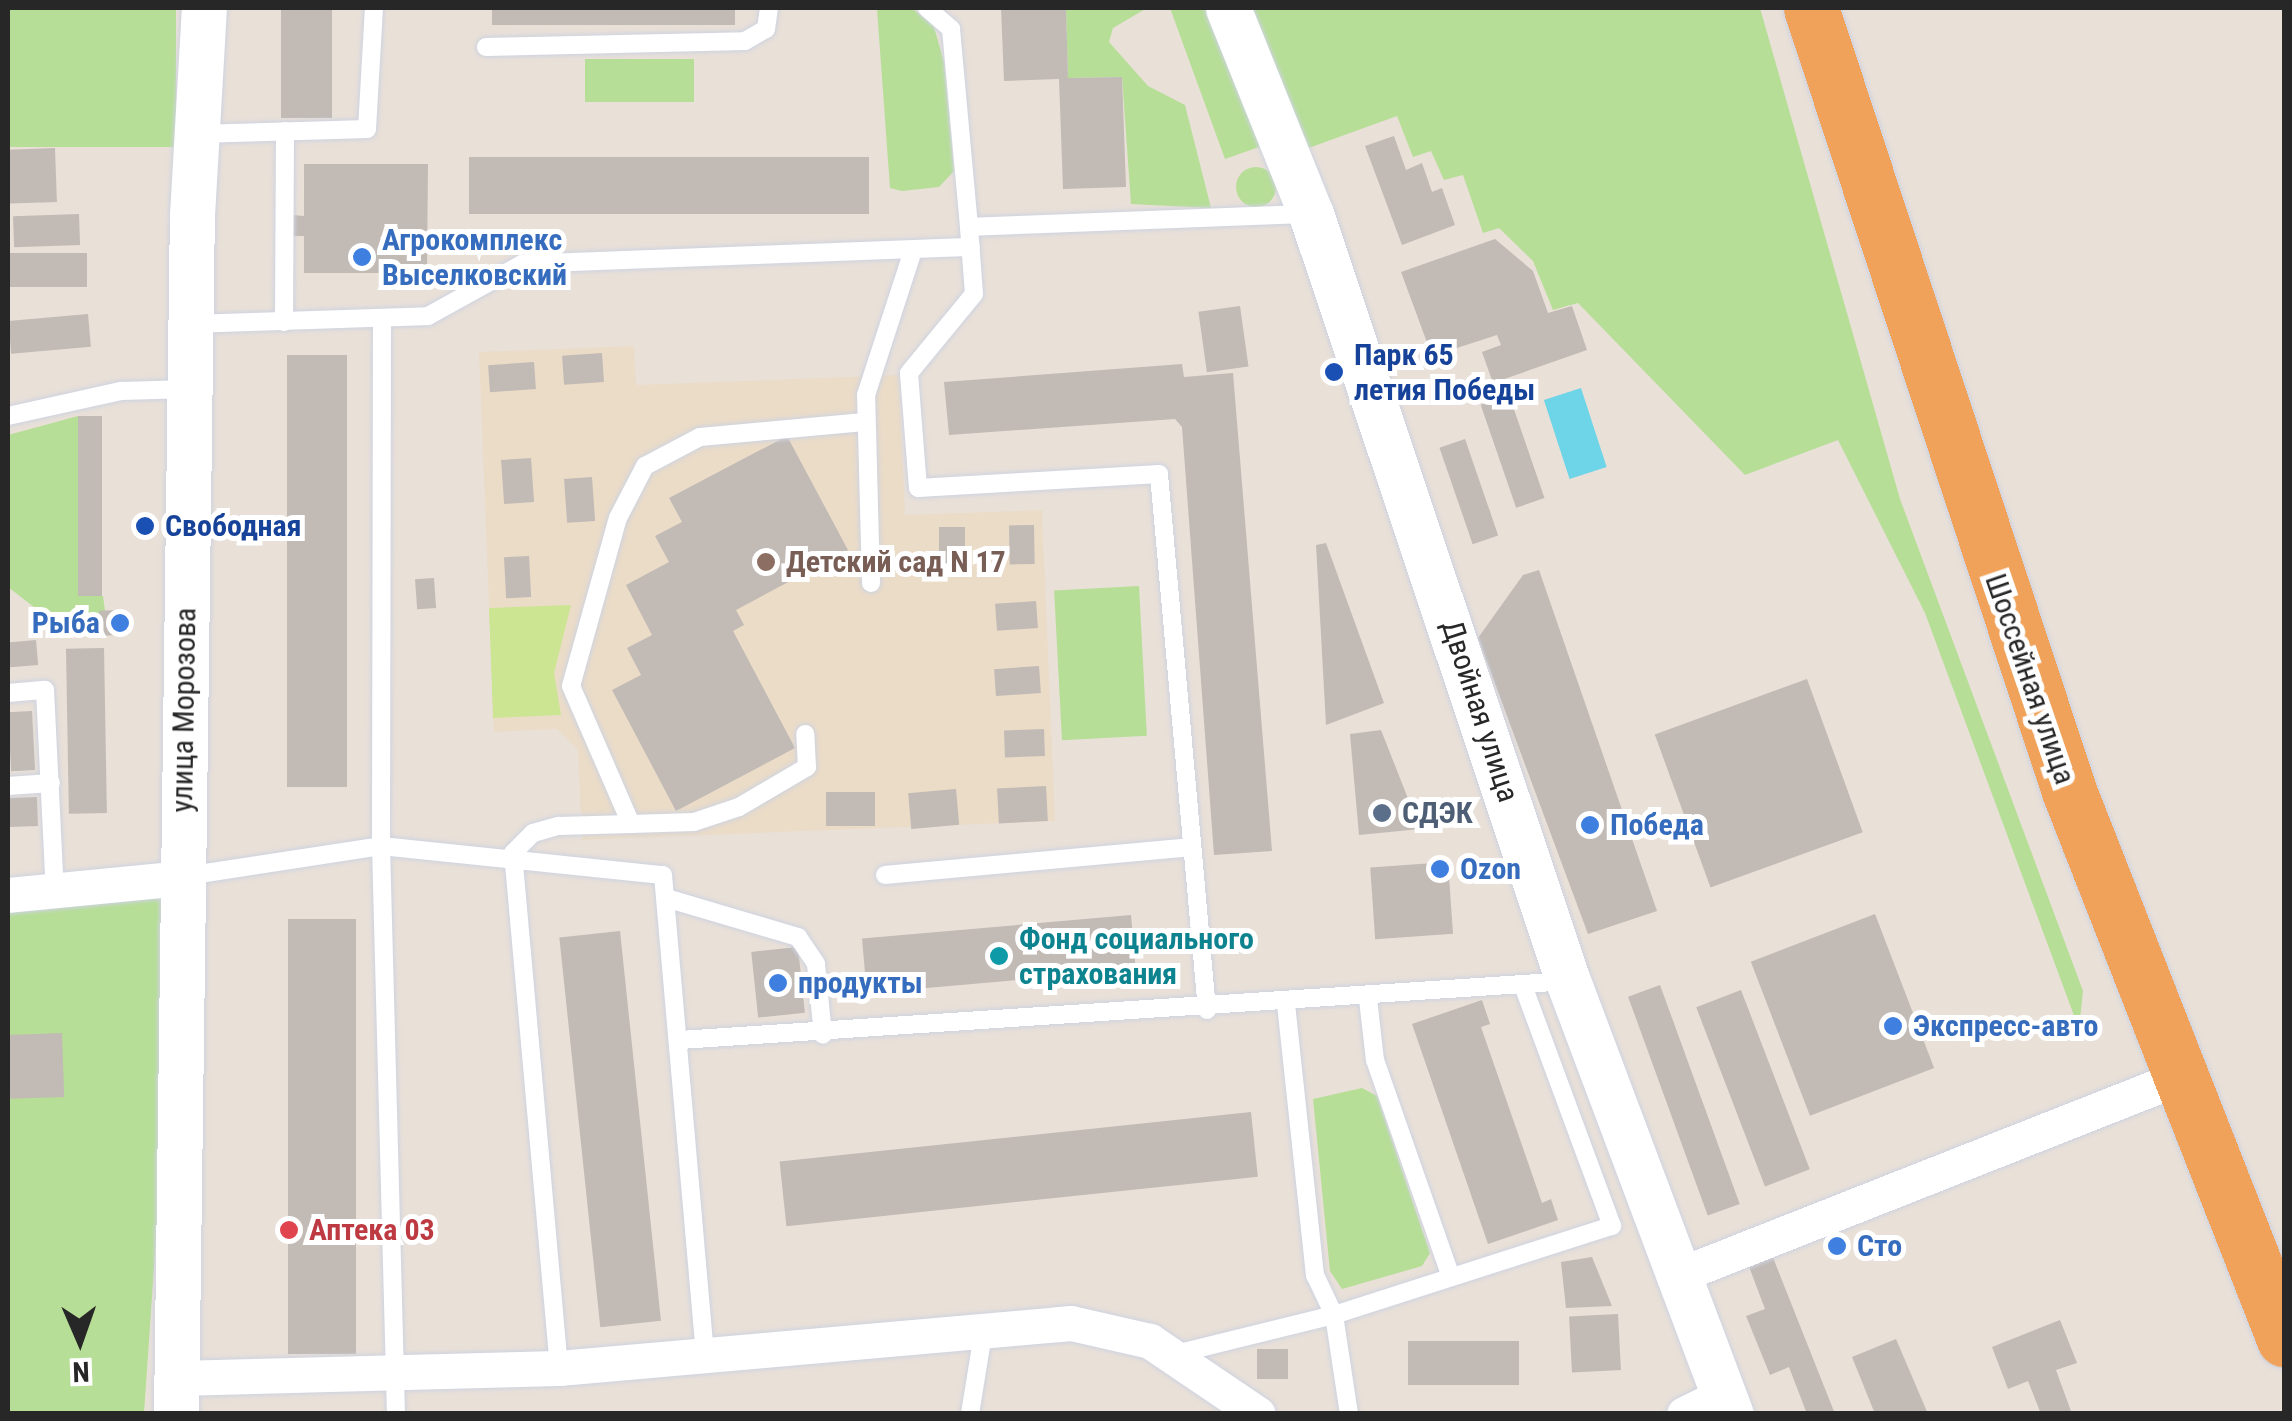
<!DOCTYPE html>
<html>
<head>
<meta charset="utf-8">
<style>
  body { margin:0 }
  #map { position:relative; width:2292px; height:1421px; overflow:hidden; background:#e9e0d8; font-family:"Roboto Condensed",sans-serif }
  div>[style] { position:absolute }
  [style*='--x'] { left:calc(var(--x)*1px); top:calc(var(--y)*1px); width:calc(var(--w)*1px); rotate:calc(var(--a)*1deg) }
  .education>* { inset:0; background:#ebdcc8 }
  .green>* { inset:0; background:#b6de96; transform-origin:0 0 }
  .round { border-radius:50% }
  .pitch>* { inset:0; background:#cbe592 }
  .water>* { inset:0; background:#6ed4e8; transform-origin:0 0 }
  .building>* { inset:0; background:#c1bab5; transform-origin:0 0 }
  .roads { filter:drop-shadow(0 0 2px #ced3e0) drop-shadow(0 0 2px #ced3e0) }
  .service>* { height:18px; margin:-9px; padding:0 9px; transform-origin:9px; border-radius:9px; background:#fff }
  .minor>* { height:35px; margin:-17.5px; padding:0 17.5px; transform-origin:17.5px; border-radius:17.5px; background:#fff }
  .tertiary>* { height:45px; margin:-22.5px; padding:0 22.5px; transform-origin:22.5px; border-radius:22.5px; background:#fff }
  .trunk>* { height:55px; margin:-27.5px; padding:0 27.5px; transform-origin:27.5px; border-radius:27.5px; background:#f0a25a }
  .dots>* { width:28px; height:28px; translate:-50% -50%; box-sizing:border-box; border:5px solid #fff; border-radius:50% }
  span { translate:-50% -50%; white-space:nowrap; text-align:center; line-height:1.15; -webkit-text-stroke:10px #fff; paint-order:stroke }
  .shop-label { font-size:30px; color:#366cbe; font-weight:700 }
  .left { translate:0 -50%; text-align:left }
  .right { translate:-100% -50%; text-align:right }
  .transit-label { font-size:30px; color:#164399; font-weight:700 }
  .education-label { font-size:30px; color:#785e54; font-weight:700 }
  .street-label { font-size:30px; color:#272727 }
  .service-label { font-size:30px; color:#4e5e75; font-weight:700 }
  .culture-label { font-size:30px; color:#0d838f; font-weight:700 }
  .health-label { font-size:30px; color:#be3a42; font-weight:700 }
  .frame { position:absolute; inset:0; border:10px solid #272727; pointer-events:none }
  .north { position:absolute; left:30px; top:1291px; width:100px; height:100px; -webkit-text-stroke:8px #fff; paint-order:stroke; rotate:178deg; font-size:28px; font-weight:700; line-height:40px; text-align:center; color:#272727 }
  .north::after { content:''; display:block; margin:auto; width:35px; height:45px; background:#272727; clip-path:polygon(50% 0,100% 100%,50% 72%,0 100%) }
</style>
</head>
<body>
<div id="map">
  <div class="education">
    <div style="clip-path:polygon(634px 346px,636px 385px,899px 375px,905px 515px,1042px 510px,1055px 821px,582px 840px,578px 750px,557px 729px,494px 732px,479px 352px)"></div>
  </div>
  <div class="green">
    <div style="left:8px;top:8px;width:168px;height:139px"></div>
    <div style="clip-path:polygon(912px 8px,934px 27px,944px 62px,954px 171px,939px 187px,902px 191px,890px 188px,877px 9px)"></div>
    <div style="clip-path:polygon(1066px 8px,1147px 8px,1113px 28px,1109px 42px,1148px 86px,1185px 105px,1211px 208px,1131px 204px,1122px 77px,1068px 78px)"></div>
    <div style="clip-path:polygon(1170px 8px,1209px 8px,1262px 146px,1225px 159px)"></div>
    <div style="clip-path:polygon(1248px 8px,1760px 8px,1900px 499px,2083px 991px,2079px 1029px,1925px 613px,1838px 440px,1745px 475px,1578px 303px,1553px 310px,1533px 261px,1499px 228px,1483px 233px,1463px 175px,1444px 180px,1431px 151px,1413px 157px,1397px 116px,1303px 150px)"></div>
    <div style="left:585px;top:59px;width:109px;height:43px"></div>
    <div class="round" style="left:1236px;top:167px;width:40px;height:40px"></div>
    <div style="clip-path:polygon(78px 416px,78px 596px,103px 596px,105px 611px,99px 630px,65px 631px,8px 587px,8px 435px)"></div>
    <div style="left:1139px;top:586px;width:150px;height:85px;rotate:87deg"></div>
    <div style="clip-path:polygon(181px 878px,144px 1413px,8px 1414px,8px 888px)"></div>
    <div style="clip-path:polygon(1362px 1088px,1377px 1096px,1430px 1253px,1422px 1266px,1342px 1289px,1330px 1271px,1313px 1099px)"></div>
  </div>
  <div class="pitch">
    <div style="clip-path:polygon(571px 605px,554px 673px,561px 715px,493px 718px,489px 608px)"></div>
  </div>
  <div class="water">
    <div style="left:1581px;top:388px;width:83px;height:39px;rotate:72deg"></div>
  </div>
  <div class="building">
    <div style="left:281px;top:8px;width:51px;height:110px"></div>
    <div style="left:492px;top:8px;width:243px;height:17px"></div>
    <div style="clip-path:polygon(1001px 8px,1066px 8px,1068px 78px,1122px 77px,1126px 187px,1063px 189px,1059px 79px,1004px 81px)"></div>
    <div style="clip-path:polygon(1394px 136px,1406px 170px,1422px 163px,1432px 192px,1442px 188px,1455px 225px,1402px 245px,1365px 146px)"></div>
    <div style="left:55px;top:148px;width:54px;height:47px;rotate:88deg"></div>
    <div style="left:869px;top:157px;width:57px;height:400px;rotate:90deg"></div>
    <div style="clip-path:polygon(304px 164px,428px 164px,427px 273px,304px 273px,304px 236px,292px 236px,292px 215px,304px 216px)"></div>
    <div style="left:79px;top:214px;width:31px;height:66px;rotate:88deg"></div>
    <div style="clip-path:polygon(1495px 239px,1533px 271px,1548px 313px,1572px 306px,1587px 350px,1493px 383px,1482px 352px,1501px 345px,1497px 335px,1432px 356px,1401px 272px)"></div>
    <div style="left:87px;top:253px;width:34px;height:79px;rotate:90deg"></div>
    <div style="left:1240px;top:306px;width:61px;height:42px;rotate:82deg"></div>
    <div style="left:88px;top:314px;width:33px;height:80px;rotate:85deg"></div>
    <div style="left:602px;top:353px;width:29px;height:40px;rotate:86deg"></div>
    <div style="left:287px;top:355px;width:60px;height:432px"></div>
    <div style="left:534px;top:362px;width:27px;height:46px;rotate:86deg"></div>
    <div style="clip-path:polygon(1182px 364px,1184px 377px,1233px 373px,1272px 851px,1214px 855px,1182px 427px,1175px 419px,949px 435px,944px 382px)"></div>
    <div style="left:1509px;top:395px;width:109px;height:30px;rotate:71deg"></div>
    <div style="left:78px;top:416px;width:24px;height:180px"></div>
    <div style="clip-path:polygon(787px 436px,848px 550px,736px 610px,744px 625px,733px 631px,795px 748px,676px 811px,612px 690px,641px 675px,627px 648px,652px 635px,626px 585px,669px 562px,655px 536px,682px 522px,669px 498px)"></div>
    <div style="left:1465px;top:439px;width:102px;height:27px;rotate:71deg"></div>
    <div style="left:531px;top:458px;width:44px;height:30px;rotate:86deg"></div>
    <div style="left:592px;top:477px;width:44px;height:28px;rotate:86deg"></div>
    <div style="left:1034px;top:525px;width:39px;height:25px;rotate:89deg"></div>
    <div style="left:939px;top:527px;width:26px;height:41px"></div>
    <div style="clip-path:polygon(1326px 543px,1384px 703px,1326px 725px,1316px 545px)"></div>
    <div style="left:529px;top:556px;width:41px;height:25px;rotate:87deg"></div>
    <div style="clip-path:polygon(1539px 570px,1657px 911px,1588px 934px,1478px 638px,1523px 575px)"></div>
    <div style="left:434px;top:578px;width:30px;height:19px;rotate:86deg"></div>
    <div style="left:1036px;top:601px;width:27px;height:41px;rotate:86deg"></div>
    <div style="left:119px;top:610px;width:25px;height:20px;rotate:88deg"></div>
    <div style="left:36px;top:640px;width:25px;height:28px;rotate:85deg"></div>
    <div style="left:104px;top:648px;width:165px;height:38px;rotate:89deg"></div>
    <div style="left:1039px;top:666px;width:27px;height:45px;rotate:86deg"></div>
    <div style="left:1807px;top:679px;width:163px;height:162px;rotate:70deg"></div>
    <div style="left:32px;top:711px;width:59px;height:24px;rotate:87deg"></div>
    <div style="left:1044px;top:729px;width:27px;height:40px;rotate:88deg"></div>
    <div style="clip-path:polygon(1381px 730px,1420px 829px,1359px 835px,1350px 734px)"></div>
    <div style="left:1046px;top:786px;width:35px;height:49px;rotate:87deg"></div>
    <div style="left:956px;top:789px;width:36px;height:48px;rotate:85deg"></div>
    <div style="left:826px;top:792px;width:49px;height:34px"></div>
    <div style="left:37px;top:797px;width:29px;height:29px;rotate:88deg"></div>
    <div style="left:1448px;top:862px;width:72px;height:78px;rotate:86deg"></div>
    <div style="left:1875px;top:914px;width:165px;height:133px;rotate:69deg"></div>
    <div style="left:1131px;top:915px;width:55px;height:270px;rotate:85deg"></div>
    <div style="left:288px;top:919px;width:68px;height:435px"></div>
    <div style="left:620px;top:931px;width:392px;height:61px;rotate:84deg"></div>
    <div style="left:798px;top:947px;width:66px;height:47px;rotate:84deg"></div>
    <div style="left:1660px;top:985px;width:233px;height:34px;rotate:70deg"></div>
    <div style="left:1741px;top:990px;width:192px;height:48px;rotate:69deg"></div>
    <div style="clip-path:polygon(1482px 1000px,1490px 1024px,1481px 1027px,1542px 1203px,1551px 1199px,1558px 1220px,1488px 1244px,1412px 1024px)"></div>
    <div style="left:62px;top:1033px;width:64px;height:54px;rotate:88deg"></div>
    <div style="left:1251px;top:1112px;width:65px;height:474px;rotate:84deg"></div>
    <div style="clip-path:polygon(1772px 1255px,1835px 1414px,1807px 1414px,1789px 1367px,1770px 1375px,1746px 1316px,1765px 1309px,1748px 1264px)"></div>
    <div style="clip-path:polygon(1592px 1257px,1612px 1306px,1566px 1308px,1561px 1262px)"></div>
    <div style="left:1618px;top:1314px;width:56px;height:49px;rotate:87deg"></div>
    <div style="clip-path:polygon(2060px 1320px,2077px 1363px,2056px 1370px,2072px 1414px,2041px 1414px,2028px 1381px,2008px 1389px,1992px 1347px)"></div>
    <div style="clip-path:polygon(1896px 1339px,1928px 1414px,1875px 1414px,1852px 1357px)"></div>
    <div style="left:1519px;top:1341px;width:44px;height:111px;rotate:90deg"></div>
    <div style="left:1257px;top:1349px;width:31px;height:30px"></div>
  </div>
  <div class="roads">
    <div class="service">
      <div style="--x:927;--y:8;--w:32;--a:41"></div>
      <div style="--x:951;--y:29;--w:199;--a:84.8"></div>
      <div style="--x:486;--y:47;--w:259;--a:-1.3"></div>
      <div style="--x:745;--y:41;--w:24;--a:-30"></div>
      <div style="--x:766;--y:29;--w:21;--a:-82"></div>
      <div style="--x:199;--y:134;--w:168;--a:-1.7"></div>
      <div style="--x:367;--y:129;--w:121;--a:-86.7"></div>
      <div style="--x:382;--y:320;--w:526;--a:90.11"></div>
      <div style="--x:381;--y:846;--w:568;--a:88.49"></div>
      <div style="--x:284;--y:322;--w:191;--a:-89.7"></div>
      <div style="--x:192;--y:324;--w:236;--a:-1.9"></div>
      <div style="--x:428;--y:316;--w:107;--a:-29"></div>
      <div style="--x:522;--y:264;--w:449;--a:-2.2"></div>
      <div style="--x:8;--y:416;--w:116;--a:-12.5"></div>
      <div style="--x:121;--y:391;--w:68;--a:-1.7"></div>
      <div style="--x:871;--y:583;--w:188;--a:-91.5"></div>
      <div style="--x:866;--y:395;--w:152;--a:-72"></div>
      <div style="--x:8;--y:693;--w:37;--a:-5"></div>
      <div style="--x:45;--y:690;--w:202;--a:87.2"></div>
      <div style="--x:8;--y:786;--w:43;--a:-4"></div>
      <div style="--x:631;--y:824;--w:63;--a:-1.8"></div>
      <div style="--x:694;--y:822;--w:47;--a:-18.4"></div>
      <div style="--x:739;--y:807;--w:79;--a:-30.5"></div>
      <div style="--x:807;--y:767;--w:33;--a:-93"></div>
      <div style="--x:885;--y:875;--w:308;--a:-5.2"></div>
      <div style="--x:186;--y:876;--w:197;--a:-8.7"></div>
      <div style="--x:381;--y:846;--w:283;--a:5.9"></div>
      <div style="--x:663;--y:875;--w:484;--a:85"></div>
      <div style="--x:666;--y:898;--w:138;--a:16.5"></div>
      <div style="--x:798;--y:937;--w:32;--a:56"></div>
      <div style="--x:816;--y:964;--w:71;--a:84.4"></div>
      <div style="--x:1368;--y:999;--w:61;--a:83.5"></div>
      <div style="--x:1375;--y:1060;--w:224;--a:70.7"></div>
      <div style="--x:1286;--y:1004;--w:273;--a:83.9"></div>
      <div style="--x:1315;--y:1275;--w:44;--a:64.6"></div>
      <div style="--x:1334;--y:1315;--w:100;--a:81.4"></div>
      <div style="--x:1207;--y:1010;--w:538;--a:-95.12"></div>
      <div style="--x:1159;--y:474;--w:241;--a:176.7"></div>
      <div style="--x:918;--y:488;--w:115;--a:-94.5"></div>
      <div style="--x:909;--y:373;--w:102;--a:-50.6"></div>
      <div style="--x:974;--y:294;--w:67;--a:-94.3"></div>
      <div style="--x:969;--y:227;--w:340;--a:-2.2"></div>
      <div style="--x:680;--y:1040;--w:890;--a:-3.8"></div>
      <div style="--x:1171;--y:1355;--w:168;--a:-13.8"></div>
      <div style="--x:1334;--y:1315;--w:292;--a:-17.8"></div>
      <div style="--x:1612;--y:1226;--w:254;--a:-110.3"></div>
      <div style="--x:559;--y:1368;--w:517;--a:-95.1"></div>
      <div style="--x:513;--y:853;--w:28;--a:-45"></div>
      <div style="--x:533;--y:833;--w:26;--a:-16"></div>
      <div style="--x:558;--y:826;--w:73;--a:-1.6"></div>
      <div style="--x:631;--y:824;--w:150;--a:-113.5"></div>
      <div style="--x:571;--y:686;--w:174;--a:-74.4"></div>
      <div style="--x:618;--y:518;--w:59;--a:-62.6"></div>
      <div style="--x:645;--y:466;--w:62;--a:-27.8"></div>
      <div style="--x:700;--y:437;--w:165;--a:-5.2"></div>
      <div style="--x:970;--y:1414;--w:87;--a:-80.8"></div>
    </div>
    <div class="minor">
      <div style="--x:8;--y:895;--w:174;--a:-5.6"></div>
      <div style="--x:1674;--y:1277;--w:545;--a:-21.53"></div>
      <div style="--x:176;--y:1378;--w:383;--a:-1.5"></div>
      <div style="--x:559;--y:1368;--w:514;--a:-5.02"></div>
      <div style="--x:1071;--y:1323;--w:81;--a:12.8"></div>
      <div style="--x:1150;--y:1341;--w:130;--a:34.1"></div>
      <div style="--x:1684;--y:1414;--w:43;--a:-26"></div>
    </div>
    <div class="tertiary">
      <div style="--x:1228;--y:8;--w:222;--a:68.1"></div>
      <div style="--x:1311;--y:214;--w:809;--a:71.48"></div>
      <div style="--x:1568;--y:981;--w:463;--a:69.4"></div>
      <div style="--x:176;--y:1414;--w:1199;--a:-89.24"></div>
      <div style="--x:192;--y:215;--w:207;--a:-86.7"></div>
    </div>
    <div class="trunk">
      <div style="--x:1811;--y:8;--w:824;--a:71.76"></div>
      <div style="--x:2069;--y:791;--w:589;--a:68.58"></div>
    </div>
  </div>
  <div class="dots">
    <div style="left:362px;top:257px;background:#3f7fe0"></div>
    <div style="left:1334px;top:372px;background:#1a4fb4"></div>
    <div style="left:145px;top:526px;background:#1a4fb4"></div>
    <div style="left:766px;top:562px;background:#8d6e63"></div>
    <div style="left:120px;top:623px;background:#3f7fe0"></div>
    <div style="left:1382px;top:813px;background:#5c6f8a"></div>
    <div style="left:1590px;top:825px;background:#3f7fe0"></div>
    <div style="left:1440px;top:869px;background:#3f7fe0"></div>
    <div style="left:999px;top:956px;background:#0f9aa8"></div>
    <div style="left:778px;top:983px;background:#3f7fe0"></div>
    <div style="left:1893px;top:1026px;background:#3f7fe0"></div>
    <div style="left:289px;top:1230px;background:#e0444e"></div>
    <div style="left:1837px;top:1246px;background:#3f7fe0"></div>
  </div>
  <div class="shop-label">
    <span class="left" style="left:382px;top:257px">Агрокомплекс<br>Выселковский</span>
    <span class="right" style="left:100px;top:623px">Рыба</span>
    <span class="left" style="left:1610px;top:825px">Победа</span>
    <span class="left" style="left:1460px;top:869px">Ozon</span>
    <span class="left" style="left:798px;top:983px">продукты</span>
    <span class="left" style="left:1913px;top:1026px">Экспресс-авто</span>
    <span class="left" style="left:1857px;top:1246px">Сто</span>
  </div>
  <div class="transit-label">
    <span class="left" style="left:1354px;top:372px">Парк 65<br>летия Победы</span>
    <span class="left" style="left:165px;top:526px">Свободная</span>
  </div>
  <div class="education-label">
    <span class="left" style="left:786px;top:562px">Детский сад N 17</span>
  </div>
  <div class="street-label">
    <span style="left:2030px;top:679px;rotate:71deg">Шоссейная улица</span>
    <span style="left:184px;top:710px;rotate:-89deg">улица Морозова</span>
    <span style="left:1480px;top:711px;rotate:72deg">Двойная улица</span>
  </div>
  <div class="service-label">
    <span class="left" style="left:1402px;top:813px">СДЭК</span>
  </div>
  <div class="culture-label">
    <span class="left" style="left:1019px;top:956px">Фонд социального<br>страхования</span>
  </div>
  <div class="health-label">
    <span class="left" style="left:309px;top:1230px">Аптека 03</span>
  </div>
  <div class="frame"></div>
  <div class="north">N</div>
</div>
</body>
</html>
